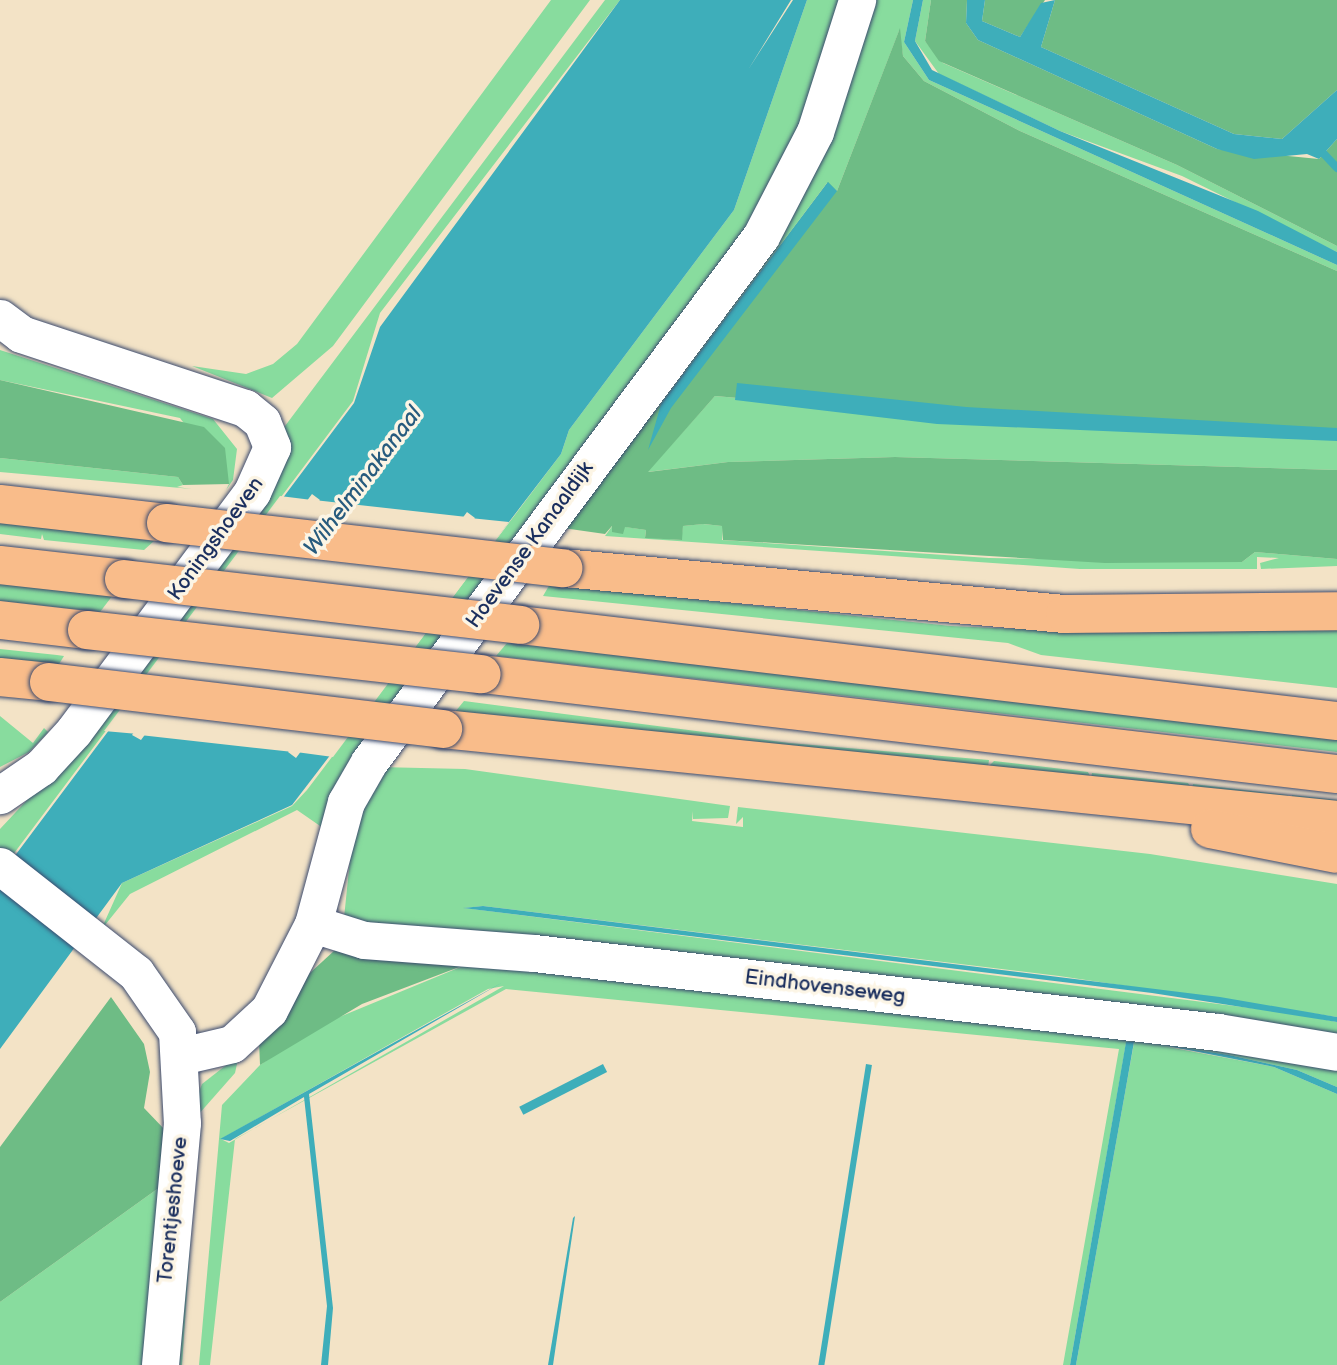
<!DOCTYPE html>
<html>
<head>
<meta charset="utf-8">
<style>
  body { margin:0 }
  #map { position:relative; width:1337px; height:1365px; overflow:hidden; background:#f3e3c6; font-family:"Balsamiq Sans",sans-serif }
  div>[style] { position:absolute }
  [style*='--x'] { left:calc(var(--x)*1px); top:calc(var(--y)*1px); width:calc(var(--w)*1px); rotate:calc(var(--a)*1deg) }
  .green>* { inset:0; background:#88dc9e }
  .forest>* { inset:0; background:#6ebc85 }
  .water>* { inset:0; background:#3eaeba; transform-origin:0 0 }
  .pier>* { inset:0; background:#f3e3c6 }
  .stream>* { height:8px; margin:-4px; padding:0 4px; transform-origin:4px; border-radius:4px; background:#3eaeba }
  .roads { filter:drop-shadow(0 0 2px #3b4a6e) drop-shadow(0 0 2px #3b4a6e) }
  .minor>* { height:37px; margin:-18.5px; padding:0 18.5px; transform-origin:18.5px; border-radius:18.5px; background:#fff }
  .highway>* { height:38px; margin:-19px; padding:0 19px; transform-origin:19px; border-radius:19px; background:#f9bc8a }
  .bridges { filter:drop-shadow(0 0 2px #3b4a6e) drop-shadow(0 0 2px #3b4a6e) }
  .highway-bridge>* { height:38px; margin:-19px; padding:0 19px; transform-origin:19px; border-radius:19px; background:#f9bc8a }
  span { translate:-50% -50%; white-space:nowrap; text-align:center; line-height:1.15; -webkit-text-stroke:7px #fcf5e5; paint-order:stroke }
  .street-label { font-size:21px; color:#1b2f5e }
  .water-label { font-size:23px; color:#275b7e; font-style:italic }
</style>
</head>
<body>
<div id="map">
  <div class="green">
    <div style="clip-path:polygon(551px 0,590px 0,333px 346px,272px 398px,192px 366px,246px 374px,273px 364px,297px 344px)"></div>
    <div style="clip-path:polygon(605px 0,620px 0,380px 313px,353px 401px,9px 860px,0 855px,0 829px,43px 783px,267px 495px,285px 462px,282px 430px)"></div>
    <div style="clip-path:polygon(807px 0,849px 0,801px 150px,323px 828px,297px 810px,130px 894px,101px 930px,122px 883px,292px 806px,307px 790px,561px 454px,569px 430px,734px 210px)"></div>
    <div style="clip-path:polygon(870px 0,913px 0,904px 42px,929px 80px,1337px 265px,1337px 271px,1020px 131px,924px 81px,903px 56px,899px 31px,837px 191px,827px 183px,661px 404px,569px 509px,378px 767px,465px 769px,730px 806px,728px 818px,693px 819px,693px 811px,692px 821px,743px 827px,743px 817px,736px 824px,738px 807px,1150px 854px,1337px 884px,1337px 1017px,1059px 976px,483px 906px,464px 908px,1290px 1013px,1337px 1022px,1337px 1039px,1119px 1005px,782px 966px,498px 938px,392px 936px,355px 928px,344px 918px,355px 811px,375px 770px,781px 221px,832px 120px)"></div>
    <div style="clip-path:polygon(923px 0,931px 0,925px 41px,943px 63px,1177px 165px,1337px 246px,1337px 252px,1182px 176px,1060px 131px,939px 74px,915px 41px)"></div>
    <div style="clip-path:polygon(0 350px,213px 419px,237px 449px,233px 480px,226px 490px,229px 484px,180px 418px,0 380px)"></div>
    <div style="clip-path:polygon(715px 396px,964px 418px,1337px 436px,1337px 470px,895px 457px,728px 462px,647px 472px)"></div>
    <div style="clip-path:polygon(0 458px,178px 477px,183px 485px,177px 487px,192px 489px,0 472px)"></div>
    <div style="clip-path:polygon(0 522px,154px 541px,144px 550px,44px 540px,42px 534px,41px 539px,0 534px)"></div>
    <div style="clip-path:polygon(703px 524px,723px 526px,722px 540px,989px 558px,1242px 562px,1255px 552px,1337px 559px,1337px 566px,1261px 569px,1260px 563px,1279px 558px,1257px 557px,1257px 569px,1080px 569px,605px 536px,613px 525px,646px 530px,645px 537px,681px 540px,683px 526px)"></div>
    <div style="clip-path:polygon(0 582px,113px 595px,100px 612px,0 601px)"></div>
    <div style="clip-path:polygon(550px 584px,951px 626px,1110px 633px,1337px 630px,1337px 688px,1041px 655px,1008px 643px,543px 596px)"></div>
    <div style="clip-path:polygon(507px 643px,1337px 734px,1337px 752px,496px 656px)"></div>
    <div style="clip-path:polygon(0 649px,57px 655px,64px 656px,59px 664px,0 661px)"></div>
    <div style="clip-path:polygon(464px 701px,789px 743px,989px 760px,988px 767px,994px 761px,1088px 772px,1091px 778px,1092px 773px,1188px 783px,1192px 789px,1193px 784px,1288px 795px,1291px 800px,1292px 795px,1337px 800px,1337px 812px,455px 712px)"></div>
    <div style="clip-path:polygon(0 716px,33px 743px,44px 728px,48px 732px,29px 752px,0 767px)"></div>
    <div style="clip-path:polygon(evenodd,475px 961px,1337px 1052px,1337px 1087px,1297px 1070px,1229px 1055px,1163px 1046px,1274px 1067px,1337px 1094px,1337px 1365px,1076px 1365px,1134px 1043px,1126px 1043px,1070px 1365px,1063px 1365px,1119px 1049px,506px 989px,235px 1139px,210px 1365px,199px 1365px,222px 1105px,260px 1065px,320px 1025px,475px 961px,504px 986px,229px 1143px,221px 1139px,488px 989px,504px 986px)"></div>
    <div style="clip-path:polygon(239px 1055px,235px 1073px,198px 1115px,195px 1102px,202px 1084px)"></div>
    <div style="clip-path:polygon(198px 1129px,182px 1365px,173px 1365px)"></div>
    <div style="clip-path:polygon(160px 1187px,142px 1365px,0 1365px,0 1302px)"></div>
  </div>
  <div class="forest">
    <div style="clip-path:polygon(931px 0,967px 0,966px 23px,978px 40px,1217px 149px,1319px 159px,1337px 139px,1337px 246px,1177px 165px,939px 61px,925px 41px)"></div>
    <div style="clip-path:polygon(985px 0,1045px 0,1020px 37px,982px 21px)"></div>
    <div style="clip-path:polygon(1055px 0,1337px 0,1337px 90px,1282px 139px,1234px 134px,1041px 47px)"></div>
    <div style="clip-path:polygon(900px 28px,903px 56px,924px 81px,1020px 131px,1337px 271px,1337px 436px,964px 418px,715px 396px,648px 472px,728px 462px,895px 457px,1337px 470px,1337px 559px,1255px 552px,1242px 562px,1105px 563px,723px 540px,722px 526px,704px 524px,683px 526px,682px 540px,645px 538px,646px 530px,625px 527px,623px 534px,612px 532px,612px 526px,605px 534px,556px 527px,661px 404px,828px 182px,837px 191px)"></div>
    <div style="clip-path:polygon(0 380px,204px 427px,225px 448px,229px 484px,183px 485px,178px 477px,0 458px)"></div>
    <div style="clip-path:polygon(335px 950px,342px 949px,475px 961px,362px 1004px,260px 1065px,259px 1041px,299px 983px)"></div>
    <div style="clip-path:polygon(111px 997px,144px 1044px,150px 1072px,144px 1108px,166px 1131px,160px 1187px,0 1302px,0 1147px)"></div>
  </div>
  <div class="water">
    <div style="clip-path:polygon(evenodd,620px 0,791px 0,748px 70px,793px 0,807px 0,734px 210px,569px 430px,561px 454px,292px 805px,122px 883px,0 1049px,0 882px,11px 861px,354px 403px,380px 327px,620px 0,312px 494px,320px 500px,141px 740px,132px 735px,312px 494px,620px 0,467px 512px,475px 518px,296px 758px,288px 752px,467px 512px)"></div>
    <div style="clip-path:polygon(913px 0,923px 0,915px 41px,932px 70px,1060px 131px,1258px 211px,1337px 252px,1337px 265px,929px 80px,904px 42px)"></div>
    <div style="clip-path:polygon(967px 0,985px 0,982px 21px,1020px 37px,1041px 3px,1055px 0,1041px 47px,1234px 134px,1282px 139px,1337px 90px,1337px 139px,1319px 159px,1307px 154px,1254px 159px,1217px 149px,978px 40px,966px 23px)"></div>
    <div style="clip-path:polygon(828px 182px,837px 191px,671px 408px,648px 450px,661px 404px)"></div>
    <div style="clip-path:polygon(737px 383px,966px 407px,1337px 428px,1337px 441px,937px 424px,735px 400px)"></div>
    <div style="clip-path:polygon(483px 906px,1220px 997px,1337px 1017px,1337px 1022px,1152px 993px,463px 908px)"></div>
    <div style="clip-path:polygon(503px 982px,309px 1094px,333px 1308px,328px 1365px,321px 1365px,327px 1306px,304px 1097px,230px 1141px,220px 1139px)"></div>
    <div style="clip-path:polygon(1126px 1042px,1134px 1042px,1125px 1093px,1076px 1365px,1070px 1365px)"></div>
    <div style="clip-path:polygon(1163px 1045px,1229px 1055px,1297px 1070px,1337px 1087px,1337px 1094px,1274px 1067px)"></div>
    <div style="left:603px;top:1064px;width:9px;height:94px;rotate:63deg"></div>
    <div style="left:866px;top:1064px;width:6px;height:305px;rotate:9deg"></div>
    <div style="clip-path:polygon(575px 1216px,553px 1365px,548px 1365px,573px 1218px)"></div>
  </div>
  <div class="pier">
    <div style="clip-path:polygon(280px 496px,312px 500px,138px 734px,104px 731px)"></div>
    <div style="clip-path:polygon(314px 500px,467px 517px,293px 752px,140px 735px)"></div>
    <div style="clip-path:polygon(470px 518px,509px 522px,333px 757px,296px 752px)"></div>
  </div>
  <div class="stream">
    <div style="--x:1324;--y:154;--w:19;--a:47"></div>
  </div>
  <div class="roads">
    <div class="minor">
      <div style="--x:0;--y:318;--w:26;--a:37"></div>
      <div style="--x:21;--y:334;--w:236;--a:18.3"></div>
      <div style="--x:245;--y:408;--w:22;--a:39"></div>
      <div style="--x:262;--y:422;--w:27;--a:68"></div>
      <div style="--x:272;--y:447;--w:49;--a:114"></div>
      <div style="--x:252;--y:492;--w:298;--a:126.7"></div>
      <div style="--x:74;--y:731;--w:49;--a:132.5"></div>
      <div style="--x:41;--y:767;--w:50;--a:145.7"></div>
      <div style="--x:0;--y:866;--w:173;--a:38.2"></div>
      <div style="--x:136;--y:973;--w:72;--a:55.2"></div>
      <div style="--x:177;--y:1032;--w:91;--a:86.9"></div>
      <div style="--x:182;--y:1123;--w:243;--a:95.2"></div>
      <div style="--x:313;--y:924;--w:53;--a:17.4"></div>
      <div style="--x:364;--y:940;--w:170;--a:4.4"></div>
      <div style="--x:534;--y:953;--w:689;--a:6.59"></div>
      <div style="--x:1218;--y:1032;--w:121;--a:9.5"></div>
      <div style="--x:181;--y:1056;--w:52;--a:-13.2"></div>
      <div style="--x:232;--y:1044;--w:50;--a:-42.6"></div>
      <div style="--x:269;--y:1010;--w:97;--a:-62.9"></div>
      <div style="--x:313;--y:924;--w:126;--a:-74.9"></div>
      <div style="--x:346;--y:802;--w:46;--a:-60.1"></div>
      <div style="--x:369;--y:762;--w:656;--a:-53.3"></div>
      <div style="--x:761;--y:236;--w:117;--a:-62.6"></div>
      <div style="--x:815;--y:132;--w:139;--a:-72.3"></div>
    </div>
    <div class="highway">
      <div style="--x:0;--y:504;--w:167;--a:6.5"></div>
      <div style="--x:0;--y:565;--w:125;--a:6.4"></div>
      <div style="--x:563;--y:568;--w:504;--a:5.24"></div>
      <div style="--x:1065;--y:614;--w:272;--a:-0.6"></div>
      <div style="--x:0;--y:620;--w:88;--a:6.6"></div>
      <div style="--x:520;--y:625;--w:823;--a:6.7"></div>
      <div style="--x:482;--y:674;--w:861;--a:6.67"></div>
      <div style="--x:0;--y:677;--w:49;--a:5.8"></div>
      <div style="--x:443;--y:729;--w:899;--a:5.81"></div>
      <div style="--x:1210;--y:829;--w:129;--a:11.1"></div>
    </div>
  </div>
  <div class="bridges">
    <div class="highway-bridge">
      <div style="--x:166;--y:523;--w:400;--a:6.5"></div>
      <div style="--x:124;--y:579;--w:399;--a:6.6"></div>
      <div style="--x:87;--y:630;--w:397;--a:6.4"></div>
      <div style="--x:49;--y:682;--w:397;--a:6.8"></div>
    </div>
  </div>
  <div class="street-label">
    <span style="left:216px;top:539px;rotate:-54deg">Koningshoeven</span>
    <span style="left:530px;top:545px;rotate:-54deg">Hoevense Kanaaldijk</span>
    <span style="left:825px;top:987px;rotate:7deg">Eindhovenseweg</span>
    <span style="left:173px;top:1210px;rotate:-84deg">Torentjeshoeve</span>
  </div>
  <div class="water-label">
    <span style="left:363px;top:481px;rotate:-53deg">Wilhelminakanaal</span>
  </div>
</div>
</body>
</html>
